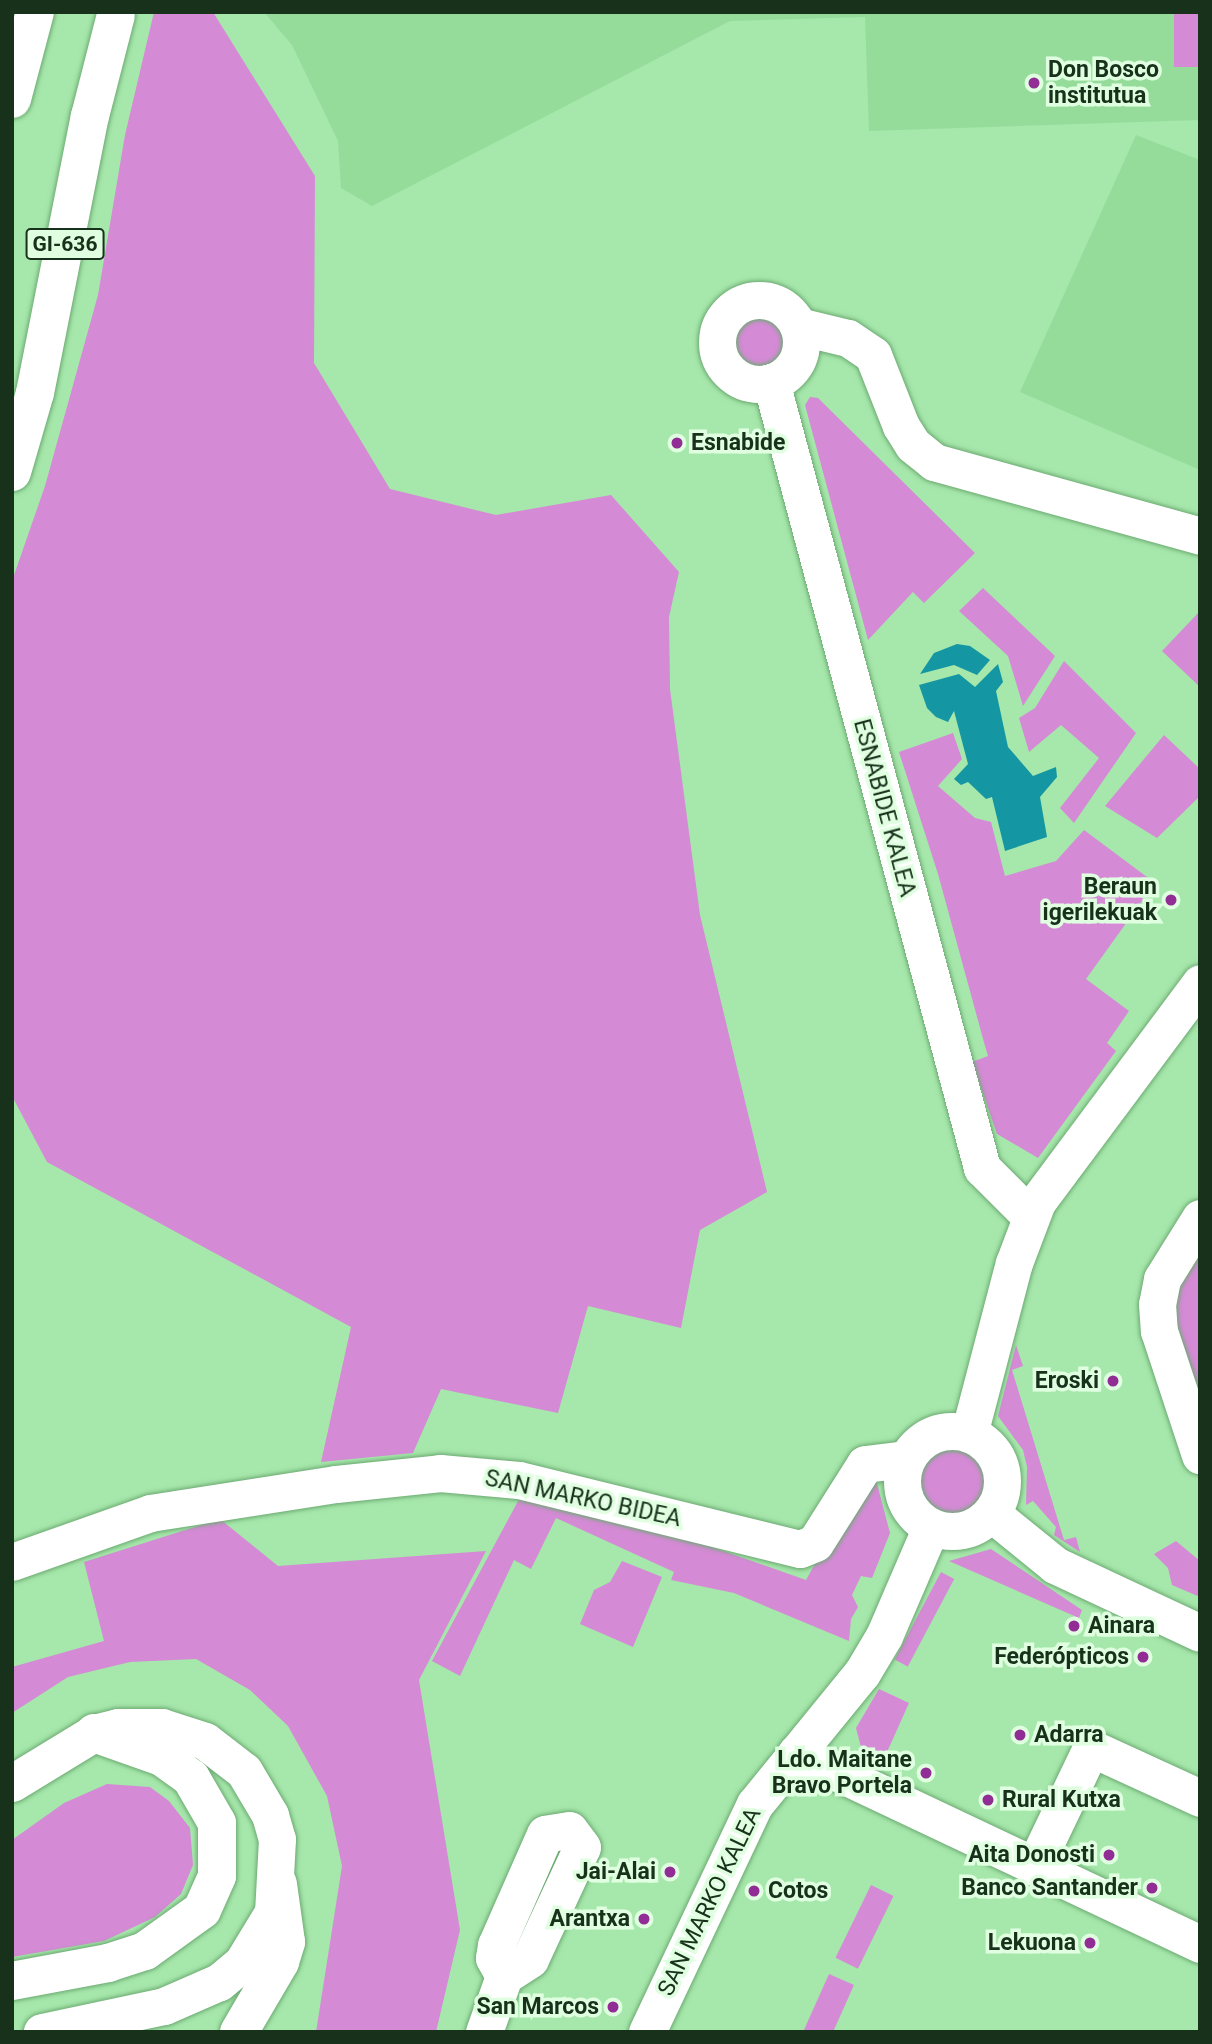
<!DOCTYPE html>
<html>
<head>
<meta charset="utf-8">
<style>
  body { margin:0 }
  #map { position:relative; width:1212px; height:2044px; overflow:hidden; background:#a6e7ab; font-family:Roboto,sans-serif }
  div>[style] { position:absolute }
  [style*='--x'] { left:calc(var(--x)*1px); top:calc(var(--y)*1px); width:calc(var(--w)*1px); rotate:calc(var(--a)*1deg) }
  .built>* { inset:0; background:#95dc9b }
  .green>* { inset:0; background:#d58ad6; transform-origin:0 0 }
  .round { border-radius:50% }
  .water>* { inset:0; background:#1496a3 }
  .roads { filter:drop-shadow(0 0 2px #6caa72) drop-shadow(0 0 2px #6caa72) }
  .minor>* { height:37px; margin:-18.5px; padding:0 18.5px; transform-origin:18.5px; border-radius:18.5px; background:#fff }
  .minor>.ring { margin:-18.5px; padding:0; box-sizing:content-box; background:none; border:37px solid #fff; border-radius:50% }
  .major>* { height:38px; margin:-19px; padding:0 19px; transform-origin:19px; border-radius:19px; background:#fff }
  .highway>* { height:38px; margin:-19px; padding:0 19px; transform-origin:19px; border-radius:19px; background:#fff }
  .dots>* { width:19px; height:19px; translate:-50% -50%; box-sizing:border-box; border:4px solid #dfffe0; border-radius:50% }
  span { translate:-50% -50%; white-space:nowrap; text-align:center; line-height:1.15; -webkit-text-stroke:7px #dfffe0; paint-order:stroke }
  .shield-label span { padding:2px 5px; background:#dfffe0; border:2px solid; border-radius:5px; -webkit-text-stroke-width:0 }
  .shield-label { font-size:21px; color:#17311a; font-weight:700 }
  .poi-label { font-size:23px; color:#17311a; font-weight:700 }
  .left { translate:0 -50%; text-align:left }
  .right { translate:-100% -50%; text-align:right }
  .street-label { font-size:23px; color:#17311a }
  .frame { position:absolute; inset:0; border:14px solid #17311a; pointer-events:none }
</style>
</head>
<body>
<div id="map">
  <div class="built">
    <div style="clip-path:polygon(264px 12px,1200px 12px,1200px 120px,869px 131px,865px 17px,730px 21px,372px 206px,341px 188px,338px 141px,292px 45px)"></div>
    <div style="clip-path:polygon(1136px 135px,1200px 160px,1200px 470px,1020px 392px)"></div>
  </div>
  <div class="green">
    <div style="clip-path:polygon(154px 12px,213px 12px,315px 176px,314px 363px,390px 489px,496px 515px,611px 495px,679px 572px,669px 617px,670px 689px,700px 915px,767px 1192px,700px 1230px,681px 1328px,588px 1306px,558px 1413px,441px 1389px,413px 1453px,321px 1462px,351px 1327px,47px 1162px,12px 1096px,12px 581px,45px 486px,98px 295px,125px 135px)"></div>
    <div style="left:1174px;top:12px;width:26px;height:55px"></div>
    <div class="round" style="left:732px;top:315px;width:52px;height:52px"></div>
    <div style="clip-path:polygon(810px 397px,818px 398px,975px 553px,924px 603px,913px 592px,868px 640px,805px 405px)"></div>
    <div style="clip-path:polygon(983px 588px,1055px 656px,1023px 706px,1008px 656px,959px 611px)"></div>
    <div style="clip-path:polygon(1200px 611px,1200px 687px,1162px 651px)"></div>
    <div style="clip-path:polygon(1064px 661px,1136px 733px,1074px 823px,1060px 808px,1099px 758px,1061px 725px,1029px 752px,1019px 718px,1035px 708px)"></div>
    <div style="clip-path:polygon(953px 733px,962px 759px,938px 786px,975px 818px,991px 822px,1005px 876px,1056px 861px,1084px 830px,1155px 883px,1086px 979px,1129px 1011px,1107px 1043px,1116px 1051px,1038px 1158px,997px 1134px,972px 1062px,988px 1056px,985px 1046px,938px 874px,899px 752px)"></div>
    <div style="clip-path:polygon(1164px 735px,1200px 769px,1200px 796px,1157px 838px,1105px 806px)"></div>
    <div style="clip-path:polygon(1200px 1229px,1200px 1410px,1170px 1318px,1171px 1296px)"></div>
    <div style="clip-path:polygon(1016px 1345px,1023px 1366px,1012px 1370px,1064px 1540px,1076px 1537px,1080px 1552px,1054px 1535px,1056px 1527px,1033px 1501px,1026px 1505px,1027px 1467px,1023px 1450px,998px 1416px)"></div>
    <div class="round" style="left:916px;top:1442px;width:74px;height:74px"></div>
    <div style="clip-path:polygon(875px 1476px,890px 1533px,872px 1578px,861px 1576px,852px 1595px,858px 1607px,851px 1619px,849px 1641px,734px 1593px,671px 1580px,674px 1572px,556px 1518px,531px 1569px,514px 1560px,460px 1676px,432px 1661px,524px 1490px,563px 1495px,806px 1580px,847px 1506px)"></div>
    <div style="clip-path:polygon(220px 1519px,278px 1566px,486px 1551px,419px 1680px,460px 1930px,436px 2032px,316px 2032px,342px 1866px,327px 1796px,288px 1726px,250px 1690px,196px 1659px,130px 1662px,68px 1677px,12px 1713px,12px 1667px,104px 1641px,84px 1562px)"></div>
    <div style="clip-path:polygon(1176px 1541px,1200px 1561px,1200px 1597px,1172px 1585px,1168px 1568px,1154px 1554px)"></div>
    <div style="clip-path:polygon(991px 1549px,1082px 1610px,1079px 1618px,949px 1561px)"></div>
    <div style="clip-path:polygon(622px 1561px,662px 1577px,633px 1647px,580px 1624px,594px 1590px,610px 1582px)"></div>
    <div style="left:941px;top:1572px;width:15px;height:99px;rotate:28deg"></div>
    <div style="clip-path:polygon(879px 1689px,909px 1703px,883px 1761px,861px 1747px,856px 1728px)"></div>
    <div style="clip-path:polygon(107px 1784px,150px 1787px,169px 1801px,190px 1828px,193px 1865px,181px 1894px,155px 1917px,104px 1941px,12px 1957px,12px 1840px,64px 1803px)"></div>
    <div style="left:871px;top:1885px;width:25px;height:81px;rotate:26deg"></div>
    <div style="clip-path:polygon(829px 1974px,854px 1985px,833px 2032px,803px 2032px)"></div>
  </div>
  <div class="water">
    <div style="clip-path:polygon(957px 644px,970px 646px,990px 660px,977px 675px,954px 665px,920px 674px,934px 653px)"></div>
    <div style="clip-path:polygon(998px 664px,1003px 682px,996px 691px,1008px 747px,1033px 776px,1056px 767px,1057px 777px,1040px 797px,1047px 837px,1005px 851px,992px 797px,986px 799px,968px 782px,961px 785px,954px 779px,968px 764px,954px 711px,948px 722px,936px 717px,927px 708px,919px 685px,959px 674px,975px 687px)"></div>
  </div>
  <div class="roads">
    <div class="minor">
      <div class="ring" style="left:717px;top:300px;width:47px;height:47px"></div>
      <div style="--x:798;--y:326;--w:51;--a:13.5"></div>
      <div style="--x:848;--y:338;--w:30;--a:34"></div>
      <div style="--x:873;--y:355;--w:76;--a:68.5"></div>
      <div style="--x:901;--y:426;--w:22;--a:58"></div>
      <div style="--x:913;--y:445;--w:27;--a:39"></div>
      <div style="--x:934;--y:462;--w:276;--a:15.5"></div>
      <div style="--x:771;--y:382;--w:814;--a:74.97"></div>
      <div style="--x:982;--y:1168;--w:68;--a:45"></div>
      <div style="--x:1200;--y:1218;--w:72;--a:121.9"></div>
      <div style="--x:1162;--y:1279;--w:25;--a:101"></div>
      <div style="--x:1157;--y:1304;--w:27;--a:86"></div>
      <div style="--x:1159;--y:1331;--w:131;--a:71.7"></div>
      <div class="ring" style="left:902px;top:1431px;width:63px;height:63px"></div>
      <div style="--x:969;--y:1434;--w:177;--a:-75.3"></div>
      <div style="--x:1014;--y:1263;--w:65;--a:-69.3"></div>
      <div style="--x:1037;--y:1202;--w:273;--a:-53.3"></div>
      <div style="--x:991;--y:1513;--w:82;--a:39.1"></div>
      <div style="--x:1055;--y:1565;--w:160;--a:25.1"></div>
      <div style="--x:12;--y:1562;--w:146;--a:-19.5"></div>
      <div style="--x:150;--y:1513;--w:188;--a:-8.9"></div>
      <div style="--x:336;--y:1484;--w:105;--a:-6"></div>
      <div style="--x:440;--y:1473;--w:79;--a:5.1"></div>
      <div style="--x:519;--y:1480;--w:289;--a:13.8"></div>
      <div style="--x:800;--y:1549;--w:16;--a:-22"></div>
      <div style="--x:815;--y:1543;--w:93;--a:-57.7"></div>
      <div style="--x:865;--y:1464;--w:41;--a:-7"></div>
      <div style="--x:796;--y:1753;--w:447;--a:25.3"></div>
      <div style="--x:12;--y:1783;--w:96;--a:-31.4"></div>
      <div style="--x:94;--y:1733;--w:25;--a:-14"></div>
      <div style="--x:118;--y:1727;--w:44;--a:0"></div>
      <div style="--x:162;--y:1727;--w:45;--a:18"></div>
      <div style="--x:205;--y:1741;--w:49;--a:37.6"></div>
      <div style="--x:244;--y:1771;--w:51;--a:59.4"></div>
      <div style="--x:270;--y:1815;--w:25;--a:74"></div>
      <div style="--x:277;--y:1839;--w:73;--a:93.1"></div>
      <div style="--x:273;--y:1912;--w:60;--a:121.3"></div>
      <div style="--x:242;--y:1963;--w:30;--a:140"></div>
      <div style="--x:219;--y:1982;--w:60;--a:156.4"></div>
      <div style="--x:164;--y:2006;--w:125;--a:168"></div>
      <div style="--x:1034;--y:1867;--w:132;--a:-64.4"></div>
      <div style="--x:1091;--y:1748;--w:120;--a:24.6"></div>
      <div style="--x:484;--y:2032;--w:59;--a:-70.3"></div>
      <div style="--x:504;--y:1976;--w:31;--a:-33"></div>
      <div style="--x:530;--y:1959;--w:123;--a:-65.1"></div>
      <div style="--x:582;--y:1847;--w:21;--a:-127"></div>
      <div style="--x:569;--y:1830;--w:24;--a:171"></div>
      <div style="--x:545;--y:1834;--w:121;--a:113.8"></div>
      <div style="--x:496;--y:1945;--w:13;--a:99"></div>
      <div style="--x:494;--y:1958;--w:21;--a:61"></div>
      <div style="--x:647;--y:2032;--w:252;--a:-64.7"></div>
      <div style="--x:755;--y:1804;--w:169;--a:-50.8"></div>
      <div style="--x:862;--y:1673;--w:43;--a:-59.3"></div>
      <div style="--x:884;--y:1636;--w:119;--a:-66.7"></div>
    </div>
    <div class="major">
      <div style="--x:12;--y:99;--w:90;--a:-75.2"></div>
      <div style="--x:12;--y:472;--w:82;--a:-73.8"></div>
      <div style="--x:35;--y:393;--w:282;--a:-78.8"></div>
      <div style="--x:90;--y:116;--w:104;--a:-75.6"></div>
    </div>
    <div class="highway">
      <div style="--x:12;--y:1981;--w:98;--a:-10.6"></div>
      <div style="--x:108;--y:1963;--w:39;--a:-18"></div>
      <div style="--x:145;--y:1951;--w:70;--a:-35.7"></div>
      <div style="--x:202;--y:1910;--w:37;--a:-66"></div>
      <div style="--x:217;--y:1876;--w:53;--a:-90"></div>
      <div style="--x:217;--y:1823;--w:52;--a:-120"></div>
      <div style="--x:191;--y:1778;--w:36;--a:-144"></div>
      <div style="--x:162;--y:1757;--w:72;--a:-160.6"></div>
      <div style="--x:239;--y:2032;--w:81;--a:-59.6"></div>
      <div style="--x:280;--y:1962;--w:21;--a:-73"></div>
      <div style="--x:286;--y:1942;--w:59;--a:-97.9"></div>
    </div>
  </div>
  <div class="dots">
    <div style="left:1034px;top:83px;background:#912d94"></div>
    <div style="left:677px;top:443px;background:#912d94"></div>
    <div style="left:1171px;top:900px;background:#912d94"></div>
    <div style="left:1113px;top:1381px;background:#912d94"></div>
    <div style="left:1074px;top:1626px;background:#912d94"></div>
    <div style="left:1143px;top:1657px;background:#912d94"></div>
    <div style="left:1020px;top:1735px;background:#912d94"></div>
    <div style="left:926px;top:1773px;background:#912d94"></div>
    <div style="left:988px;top:1800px;background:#912d94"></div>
    <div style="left:1109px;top:1855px;background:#912d94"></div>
    <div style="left:670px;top:1872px;background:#912d94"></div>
    <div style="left:1152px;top:1888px;background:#912d94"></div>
    <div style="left:754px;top:1891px;background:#912d94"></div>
    <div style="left:644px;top:1919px;background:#912d94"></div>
    <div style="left:1090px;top:1943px;background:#912d94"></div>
    <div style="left:613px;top:2007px;background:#912d94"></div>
  </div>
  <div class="shield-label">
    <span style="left:65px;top:244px">GI-636</span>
  </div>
  <div class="poi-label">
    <span class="left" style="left:1048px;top:83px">Don Bosco<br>institutua</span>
    <span class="left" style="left:691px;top:443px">Esnabide</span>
    <span class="right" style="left:1157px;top:900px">Beraun<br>igerilekuak</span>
    <span class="right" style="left:1099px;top:1381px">Eroski</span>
    <span class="left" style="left:1088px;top:1626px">Ainara</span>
    <span class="right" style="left:1129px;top:1657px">Federópticos</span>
    <span class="left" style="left:1034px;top:1735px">Adarra</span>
    <span class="right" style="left:912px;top:1773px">Ldo. Maitane<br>Bravo Portela</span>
    <span class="left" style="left:1002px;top:1800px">Rural Kutxa</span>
    <span class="right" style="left:1095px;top:1855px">Aita Donosti</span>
    <span class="right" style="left:656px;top:1872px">Jai-Alai</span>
    <span class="right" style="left:1138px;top:1888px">Banco Santander</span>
    <span class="left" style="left:768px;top:1891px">Cotos</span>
    <span class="right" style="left:630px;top:1919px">Arantxa</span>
    <span class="right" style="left:1076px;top:1943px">Lekuona</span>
    <span class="right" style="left:599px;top:2007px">San Marcos</span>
  </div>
  <div class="street-label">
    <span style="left:884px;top:808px;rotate:75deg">ESNABIDE KALEA</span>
    <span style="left:583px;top:1499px;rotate:12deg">SAN MARKO BIDEA</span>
    <span style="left:710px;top:1902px;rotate:-64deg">SAN MARKO KALEA</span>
  </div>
  <div class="frame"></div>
</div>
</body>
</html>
